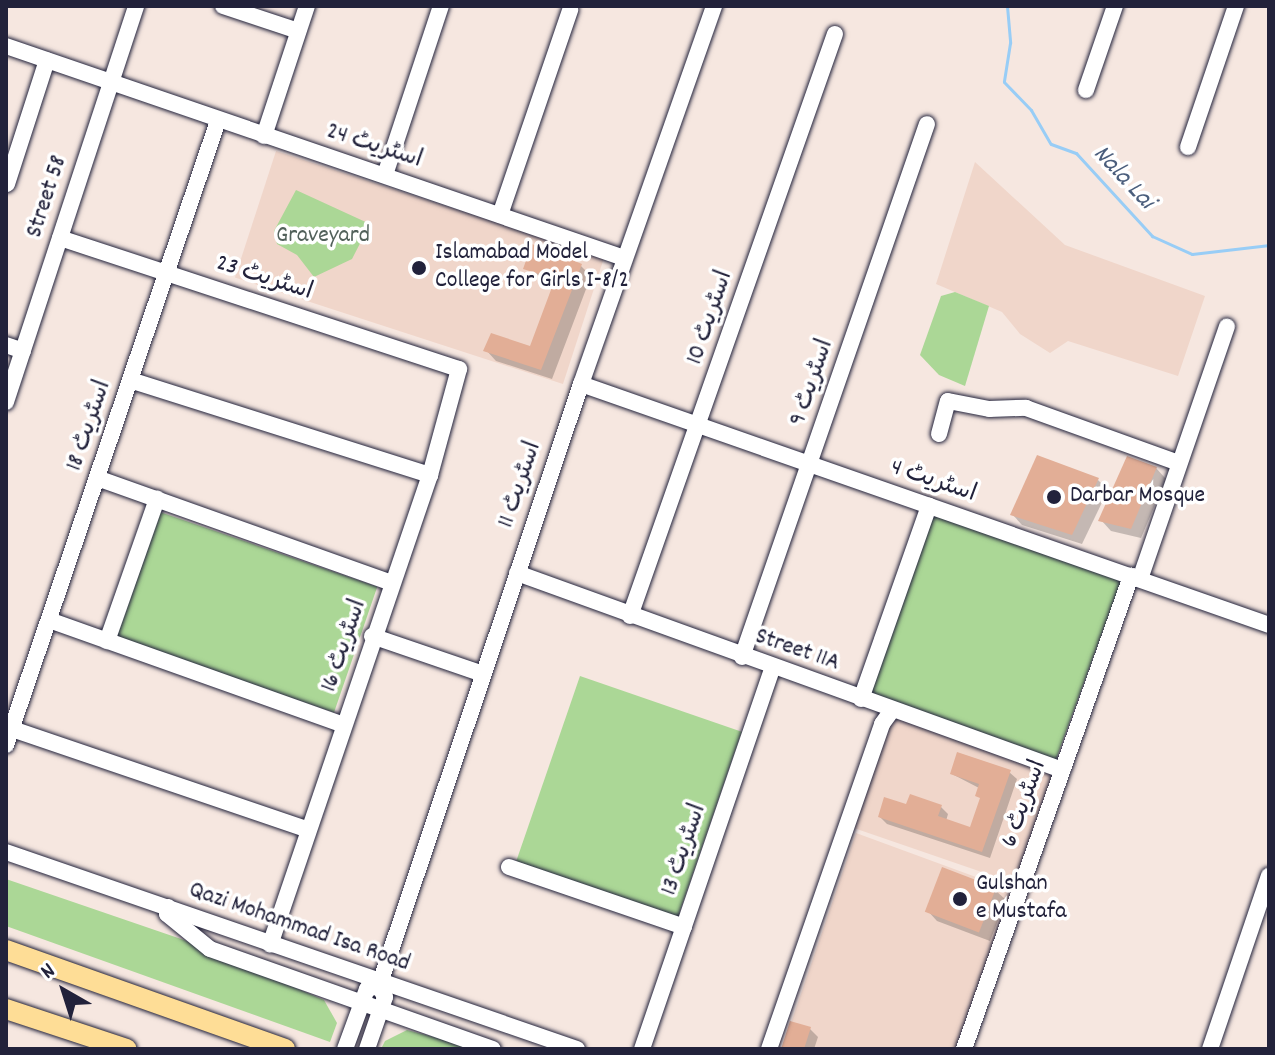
<!DOCTYPE html>
<html>
<head>
<meta charset="utf-8">
<style>
  body { margin:0 }
  #map { position:relative; width:1275px; height:1055px; overflow:hidden; background:#f6e7e0; font-family:Dekko,"Playpen Sans Arabic",sans-serif }
  div>[style] { position:absolute }
  [style*='--x'] { left:calc(var(--x)*1px); top:calc(var(--y)*1px); width:calc(var(--w)*1px); rotate:calc(var(--a)*1deg) }
  .built>* { inset:0; background:#f0d6ca; transform-origin:0 0 }
  .green>* { inset:0; background:#abd796; transform-origin:0 0 }
  .shadow>* { inset:0; background:#0003 }
  .stream>* { height:3px; margin:-1.5px; padding:0 1.5px; transform-origin:1.5px; border-radius:1.5px; background:#98cdf6 }
  .building>* { inset:0; background:#e2ae96; transform-origin:0 0 }
  .roads { filter:drop-shadow(0 0 2px #22223b) drop-shadow(0 0 2px #22223b) }
  .minor>* { height:16px; margin:-8px; padding:0 8px; transform-origin:8px; border-radius:8px; background:#fff }
  .major>* { height:20px; margin:-10px; padding:0 10px; transform-origin:10px; border-radius:10px; background:#fedd96 }
  .dots>* { width:22px; height:22px; translate:-50% -50%; box-sizing:border-box; border:4px solid #fff; border-radius:50% }
  span { translate:-50% -50%; white-space:nowrap; text-align:center; line-height:1.15; -webkit-text-stroke:7px #fff; paint-order:stroke }
  .street-label { font-size:24px; color:#22223b }
  .park-label { font-size:24px; color:#52615b }
  .poi-label { font-size:24px; color:#22223b }
  .left { translate:0 -50%; text-align:left }
  .water-label { font-size:26px; color:#4b5e7c; font-style:italic }
  .frame { position:absolute; inset:0; border:8px solid #22223b; pointer-events:none }
  .north { position:absolute; left:24px; top:951px; width:80px; height:80px; -webkit-text-stroke:6px #fff; paint-order:stroke; rotate:321deg; font-size:22px; font-weight:700; line-height:32px; text-align:center; color:#22223b }
  .north::after { content:''; display:block; margin:auto; width:28px; height:36px; background:#22223b; clip-path:polygon(50% 0,100% 100%,50% 72%,0 100%) }
</style>
</head>
<body>
<div id="map">
  <div class="built">
    <div style="left:276px;top:151px;width:345px;height:133px;rotate:18deg"></div>
    <div style="clip-path:polygon(975px 162px,1065px 245px,1205px 296px,1178px 376px,1068px 341px,1050px 353px,1020px 334px,1002px 312px,936px 284px)"></div>
    <div style="left:892px;top:710px;width:180px;height:124px;rotate:19deg"></div>
    <div style="clip-path:polygon(856px 833px,1014px 891px,959px 1049px,782px 1049px)"></div>
  </div>
  <div class="green">
    <div style="clip-path:polygon(296px 190px,370px 224px,352px 259px,314px 277px,297px 255px,277px 244px,274px 231px)"></div>
    <div style="clip-path:polygon(955px 292px,989px 306px,965px 386px,939px 375px,920px 355px,941px 296px)"></div>
    <div style="left:929px;top:506px;width:206px;height:204px;rotate:20deg"></div>
    <div style="left:157px;top:511px;width:233px;height:133px;rotate:19deg"></div>
    <div style="left:580px;top:676px;width:171px;height:198px;rotate:19deg"></div>
    <div style="clip-path:polygon(6px 879px,184px 940px,324px 1000px,337px 1023px,330px 1042px,6px 926px)"></div>
    <div style="clip-path:polygon(407px 1030px,449px 1041px,473px 1049px,381px 1049px,385px 1041px)"></div>
  </div>
  <div class="shadow">
    <div style="clip-path:polygon(581px 266px,591px 276px,552px 379px,496px 361px,486px 350px,532px 348px,555px 285px,526px 268px)"></div>
    <div style="clip-path:polygon(1156px 468px,1166px 479px,1141px 538px,1111px 531px,1101px 520px)"></div>
    <div style="clip-path:polygon(1098px 480px,1108px 490px,1082px 544px,1022px 525px,1012px 514px)"></div>
    <div style="clip-path:polygon(1009px 772px,1017px 779px,990px 858px,887px 824px,880px 817px,908px 807px,941px 807px,948px 814px,946px 821px,971px 830px,981px 800px,979px 788px,952px 774px)"></div>
    <div style="clip-path:polygon(995px 890px,1006px 900px,990px 941px,937px 921px,927px 910px)"></div>
    <div style="clip-path:polygon(810px 1029px,818px 1037px,814px 1049px,782px 1049px)"></div>
  </div>
  <div class="stream">
    <div style="--x:1007;--y:6;--w:37;--a:85"></div>
    <div style="--x:1010;--y:43;--w:39;--a:99"></div>
    <div style="--x:1004;--y:82;--w:39;--a:46"></div>
    <div style="--x:1031;--y:110;--w:39;--a:60"></div>
    <div style="--x:1051;--y:144;--w:27;--a:20"></div>
    <div style="--x:1076;--y:153;--w:113;--a:47.5"></div>
    <div style="--x:1152;--y:236;--w:44;--a:24.2"></div>
    <div style="--x:1192;--y:254;--w:78;--a:-6.7"></div>
  </div>
  <div class="building">
    <div style="clip-path:polygon(532px 244px,582px 264px,541px 370px,483px 351px,491px 333px,530px 346px,555px 279px,523px 269px)"></div>
    <div style="clip-path:polygon(1037px 455px,1099px 478px,1072px 535px,1010px 515px)"></div>
    <div style="clip-path:polygon(1127px 456px,1157px 467px,1131px 529px,1098px 521px)"></div>
    <div style="clip-path:polygon(957px 752px,1011px 770px,982px 852px,878px 817px,884px 797px,906px 804px,910px 794px,942px 805px,938px 816px,970px 827px,980px 798px,975px 796px,979px 784px,950px 774px)"></div>
    <div style="left:942px;top:867px;width:58px;height:48px;rotate:21deg"></div>
    <div style="clip-path:polygon(790px 1021px,811px 1027px,804px 1049px,781px 1049px)"></div>
  </div>
  <div class="roads">
    <div class="minor">
      <div style="--x:223;--y:6;--w:79;--a:18.4"></div>
      <div style="--x:6;--y:46;--w:653;--a:18.93"></div>
      <div style="--x:1086;--y:90;--w:89;--a:-71"></div>
      <div style="--x:264;--y:136;--w:137;--a:-71.7"></div>
      <div style="--x:1188;--y:147;--w:149;--a:-71.2"></div>
      <div style="--x:385;--y:175;--w:178;--a:-71.7"></div>
      <div style="--x:7;--y:184;--w:130;--a:-72.1"></div>
      <div style="--x:500;--y:215;--w:217;--a:-71.1"></div>
      <div style="--x:60;--y:238;--w:420;--a:18.2"></div>
      <div style="--x:459;--y:369;--w:110;--a:105.3"></div>
      <div style="--x:430;--y:475;--w:496;--a:108.8"></div>
      <div style="--x:6;--y:345;--w:18;--a:19"></div>
      <div style="--x:130;--y:380;--w:315;--a:17.6"></div>
      <div style="--x:581;--y:384;--w:729;--a:19.3"></div>
      <div style="--x:6;--y:402;--w:417;--a:-71.8"></div>
      <div style="--x:939;--y:434;--w:34;--a:-75"></div>
      <div style="--x:948;--y:401;--w:42;--a:11"></div>
      <div style="--x:989;--y:409;--w:37;--a:-2"></div>
      <div style="--x:1026;--y:408;--w:163;--a:19.8"></div>
      <div style="--x:97;--y:478;--w:313;--a:19.6"></div>
      <div style="--x:517;--y:573;--w:580;--a:19.87"></div>
      <div style="--x:1140;--y:579;--w:267;--a:-71"></div>
      <div style="--x:630;--y:616;--w:617;--a:-70.6"></div>
      <div style="--x:49;--y:620;--w:313;--a:19.6"></div>
      <div style="--x:372;--y:636;--w:117;--a:18.9"></div>
      <div style="--x:107;--y:641;--w:151;--a:-70.6"></div>
      <div style="--x:742;--y:657;--w:564;--a:-70.86"></div>
      <div style="--x:861;--y:699;--w:205;--a:-70.6"></div>
      <div style="--x:12;--y:729;--w:313;--a:18.8"></div>
      <div style="--x:6;--y:745;--w:659;--a:-71.24"></div>
      <div style="--x:6;--y:852;--w:604;--a:19.03"></div>
      <div style="--x:509;--y:867;--w:185;--a:18.9"></div>
      <div style="--x:168;--y:907;--w:7;--a:98"></div>
      <div style="--x:167;--y:914;--w:55;--a:39.1"></div>
      <div style="--x:210;--y:949;--w:300;--a:19.5"></div>
      <div style="--x:379;--y:986;--w:635;--a:-71.45"></div>
      <div style="--x:581;--y:384;--w:401;--a:-70.6"></div>
      <div style="--x:345;--y:1049;--w:64;--a:-69.9"></div>
      <div style="--x:367;--y:989;--w:12;--a:-14"></div>
      <div style="--x:367;--y:1049;--w:55;--a:-70.9"></div>
      <div style="--x:385;--y:997;--w:13;--a:-119"></div>
      <div style="--x:642;--y:1049;--w:404;--a:-71.1"></div>
      <div style="--x:769;--y:1049;--w:344;--a:-70.8"></div>
      <div style="--x:882;--y:724;--w:17;--a:-54"></div>
      <div style="--x:964;--y:1049;--w:502;--a:-70.55"></div>
      <div style="--x:1210;--y:1049;--w:183;--a:-71.2"></div>
    </div>
    <div class="major">
      <div style="--x:6;--y:950;--w:296;--a:19.5"></div>
      <div style="--x:6;--y:1009;--w:127;--a:18.3"></div>
    </div>
  </div>
  <div class="dots">
    <div style="left:419px;top:268px;background:#22223b"></div>
    <div style="left:1054px;top:497px;background:#22223b"></div>
    <div style="left:960px;top:899px;background:#22223b"></div>
  </div>
  <div class="street-label">
    <span style="left:374px;top:147px;rotate:18deg">اسٹریٹ 24</span>
    <span style="left:48px;top:197px;rotate:-72deg">Street 58</span>
    <span style="left:264px;top:279px;rotate:18deg">اسٹریٹ 23</span>
    <span style="left:711px;top:318px;rotate:-71deg">اسٹریٹ 10</span>
    <span style="left:813px;top:383px;rotate:-71deg">اسٹریٹ 9</span>
    <span style="left:90px;top:426px;rotate:-71deg">اسٹریٹ 18</span>
    <span style="left:933px;top:482px;rotate:19deg">اسٹریٹ 4</span>
    <span style="left:521px;top:485px;rotate:-71deg">اسٹریٹ 11</span>
    <span style="left:345px;top:646px;rotate:-71deg">اسٹریٹ 16</span>
    <span style="left:797px;top:651px;rotate:19deg">Street 11A</span>
    <span style="left:1025px;top:804px;rotate:-70deg">اسٹریٹ 6</span>
    <span style="left:685px;top:850px;rotate:-71deg">اسٹریٹ 13</span>
    <span style="left:299px;top:928px;rotate:19deg">Qazi Mohammad Isa Road</span>
  </div>
  <div class="park-label">
    <span style="left:323px;top:237px">Graveyard</span>
  </div>
  <div class="poi-label">
    <span class="left" style="left:435px;top:268px">Islamabad Model<br>College for Girls I-8/2</span>
    <span class="left" style="left:1070px;top:497px">Darbar Mosque</span>
    <span class="left" style="left:976px;top:899px">Gulshan<br>e Mustafa</span>
  </div>
  <div class="water-label">
    <span style="left:1123px;top:178px;rotate:47deg">Nala Lai</span>
  </div>
  <div class="frame"></div>
  <div class="north">N</div>
</div>
</body>
</html>
